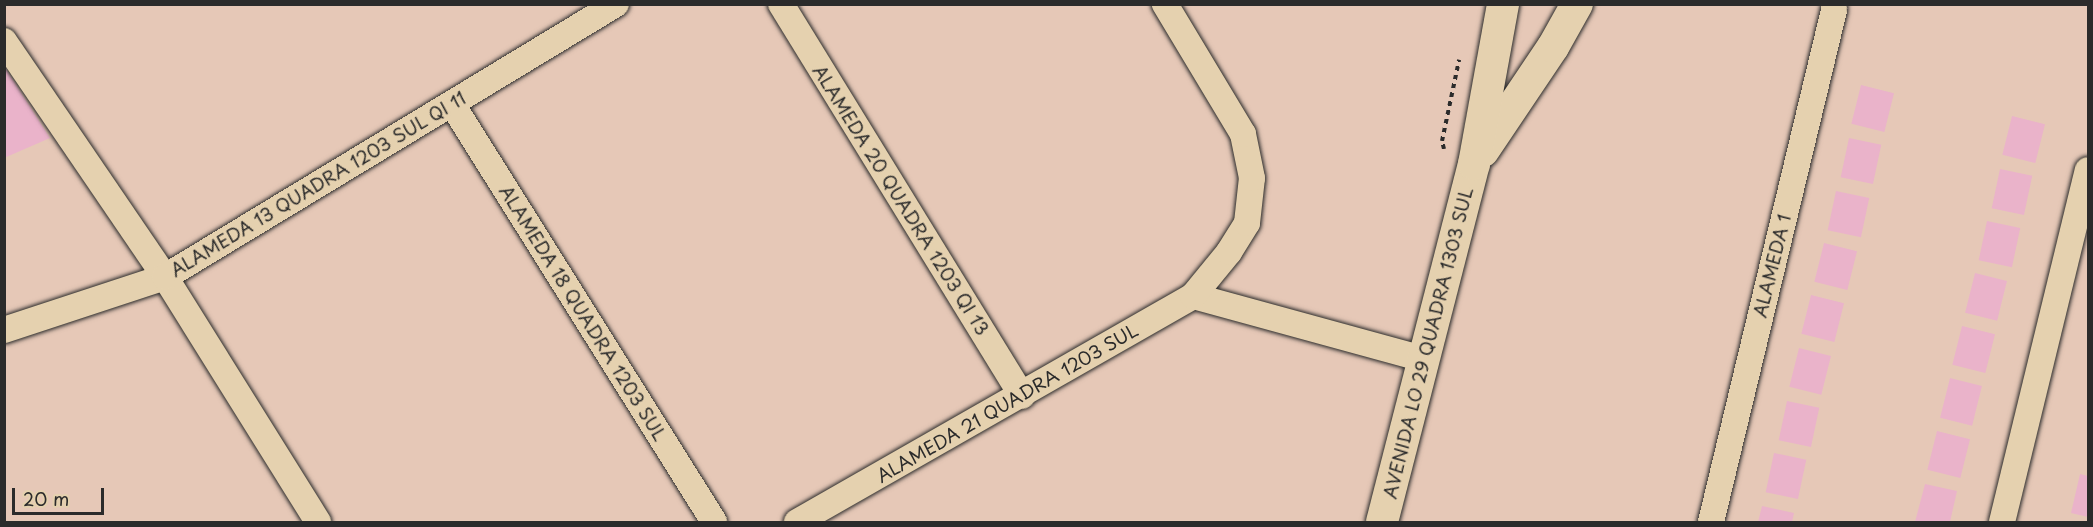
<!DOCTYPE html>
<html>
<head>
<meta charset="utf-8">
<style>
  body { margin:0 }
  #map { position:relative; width:2093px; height:527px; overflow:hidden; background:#e6c8b7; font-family:"Playpen Sans",sans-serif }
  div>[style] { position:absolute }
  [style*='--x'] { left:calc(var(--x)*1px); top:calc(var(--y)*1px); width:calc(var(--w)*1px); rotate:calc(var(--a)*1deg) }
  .building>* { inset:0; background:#eab3ca; transform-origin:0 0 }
  .path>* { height:4px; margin-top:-2px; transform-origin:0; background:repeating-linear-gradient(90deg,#2b2b2b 0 4.5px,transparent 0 9px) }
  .roads { filter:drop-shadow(0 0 2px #2b2b2b) drop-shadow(0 0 2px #2b2b2b) }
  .minor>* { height:26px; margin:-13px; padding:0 13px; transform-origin:13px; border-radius:13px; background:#e5d1af }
  .tertiary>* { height:32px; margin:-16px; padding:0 16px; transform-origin:16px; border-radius:16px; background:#e5d1af }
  span { translate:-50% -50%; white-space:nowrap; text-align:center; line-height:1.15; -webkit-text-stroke:4.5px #e5d1af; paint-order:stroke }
  .street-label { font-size:18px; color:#2b2b2b }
  .frame { position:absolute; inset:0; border:6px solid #2b2b2b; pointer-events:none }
  .scale { position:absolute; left:12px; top:488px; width:92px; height:27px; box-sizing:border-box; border:3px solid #2b2b2b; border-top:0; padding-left:8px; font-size:18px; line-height:21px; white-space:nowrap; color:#2b2b2b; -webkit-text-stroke:4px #e5d1af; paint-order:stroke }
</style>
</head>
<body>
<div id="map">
  <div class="building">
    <div style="clip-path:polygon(4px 66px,50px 138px,4px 158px)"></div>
    <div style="left:1861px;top:85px;width:34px;height:40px;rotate:14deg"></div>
    <div style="left:2012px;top:116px;width:34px;height:40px;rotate:14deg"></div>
    <div style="left:1849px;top:138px;width:33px;height:40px;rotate:12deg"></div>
    <div style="left:2000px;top:169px;width:33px;height:40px;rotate:12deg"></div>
    <div style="left:1836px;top:191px;width:34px;height:40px;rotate:12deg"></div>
    <div style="left:1987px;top:221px;width:34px;height:40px;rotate:12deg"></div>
    <div style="left:1824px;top:243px;width:34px;height:40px;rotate:14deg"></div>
    <div style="left:1975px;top:273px;width:33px;height:41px;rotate:14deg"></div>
    <div style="left:1811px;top:295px;width:34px;height:40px;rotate:14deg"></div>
    <div style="left:1962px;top:326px;width:34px;height:40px;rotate:14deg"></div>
    <div style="left:1799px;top:348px;width:33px;height:40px;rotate:14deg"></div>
    <div style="left:1950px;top:378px;width:33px;height:41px;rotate:14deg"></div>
    <div style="left:1787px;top:401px;width:33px;height:40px;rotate:12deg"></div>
    <div style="left:1937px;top:431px;width:34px;height:40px;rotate:14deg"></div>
    <div style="left:1774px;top:453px;width:33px;height:40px;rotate:12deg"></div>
    <div style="clip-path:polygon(2080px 474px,2088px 476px,2088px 517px,2071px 513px)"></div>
    <div style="clip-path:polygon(1925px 484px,1957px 491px,1950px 522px,1915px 522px)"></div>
    <div style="clip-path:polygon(1762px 506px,1794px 513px,1792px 522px,1758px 522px)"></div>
  </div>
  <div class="path">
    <div style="--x:1444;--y:149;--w:8;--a:-104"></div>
    <div style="--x:1442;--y:141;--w:83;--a:-78.1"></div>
  </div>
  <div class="roads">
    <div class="minor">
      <div style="--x:781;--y:4;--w:460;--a:58.4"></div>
      <div style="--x:4;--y:41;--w:286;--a:55.7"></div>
      <div style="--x:165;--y:277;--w:289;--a:58"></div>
      <div style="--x:452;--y:104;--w:493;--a:57.9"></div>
      <div style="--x:1193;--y:296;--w:239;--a:15.3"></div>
      <div style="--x:4;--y:330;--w:169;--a:-18.2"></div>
      <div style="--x:165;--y:277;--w:527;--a:-31.19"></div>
      <div style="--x:797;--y:522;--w:456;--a:-29.7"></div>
      <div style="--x:1193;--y:296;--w:57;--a:-50.7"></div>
      <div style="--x:1229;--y:252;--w:34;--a:-58"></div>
      <div style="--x:1247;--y:223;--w:45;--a:-83.7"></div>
      <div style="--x:1252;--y:178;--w:45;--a:-101.6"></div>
      <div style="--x:1243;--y:134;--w:152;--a:-121"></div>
      <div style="--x:1711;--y:522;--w:527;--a:-76.49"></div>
      <div style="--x:2002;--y:522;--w:362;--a:-76.3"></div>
    </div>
    <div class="tertiary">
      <div style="--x:1483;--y:151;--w:125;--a:-56.1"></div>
      <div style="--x:1553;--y:47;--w:49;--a:-60.8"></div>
      <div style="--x:1382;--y:522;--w:370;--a:-75.6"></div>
      <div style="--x:1474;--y:164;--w:163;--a:-79.7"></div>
    </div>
  </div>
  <div class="street-label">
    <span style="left:318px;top:184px;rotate:-31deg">ALAMEDA 13 QUADRA 1203 SUL QI 11</span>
    <span style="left:901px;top:200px;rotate:58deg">ALAMEDA 20 QUADRA 1203 QI 13</span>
    <span style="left:1772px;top:266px;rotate:-76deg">ALAMEDA 1</span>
    <span style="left:583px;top:313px;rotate:58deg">ALAMEDA 18 QUADRA 1203 SUL</span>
    <span style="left:1428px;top:343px;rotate:-76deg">AVENIDA LO 29 QUADRA 1303 SUL</span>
    <span style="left:1007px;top:403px;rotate:-30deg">ALAMEDA 21 QUADRA 1203 SUL</span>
  </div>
  <div class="frame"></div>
  <div class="scale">20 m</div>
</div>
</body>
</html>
